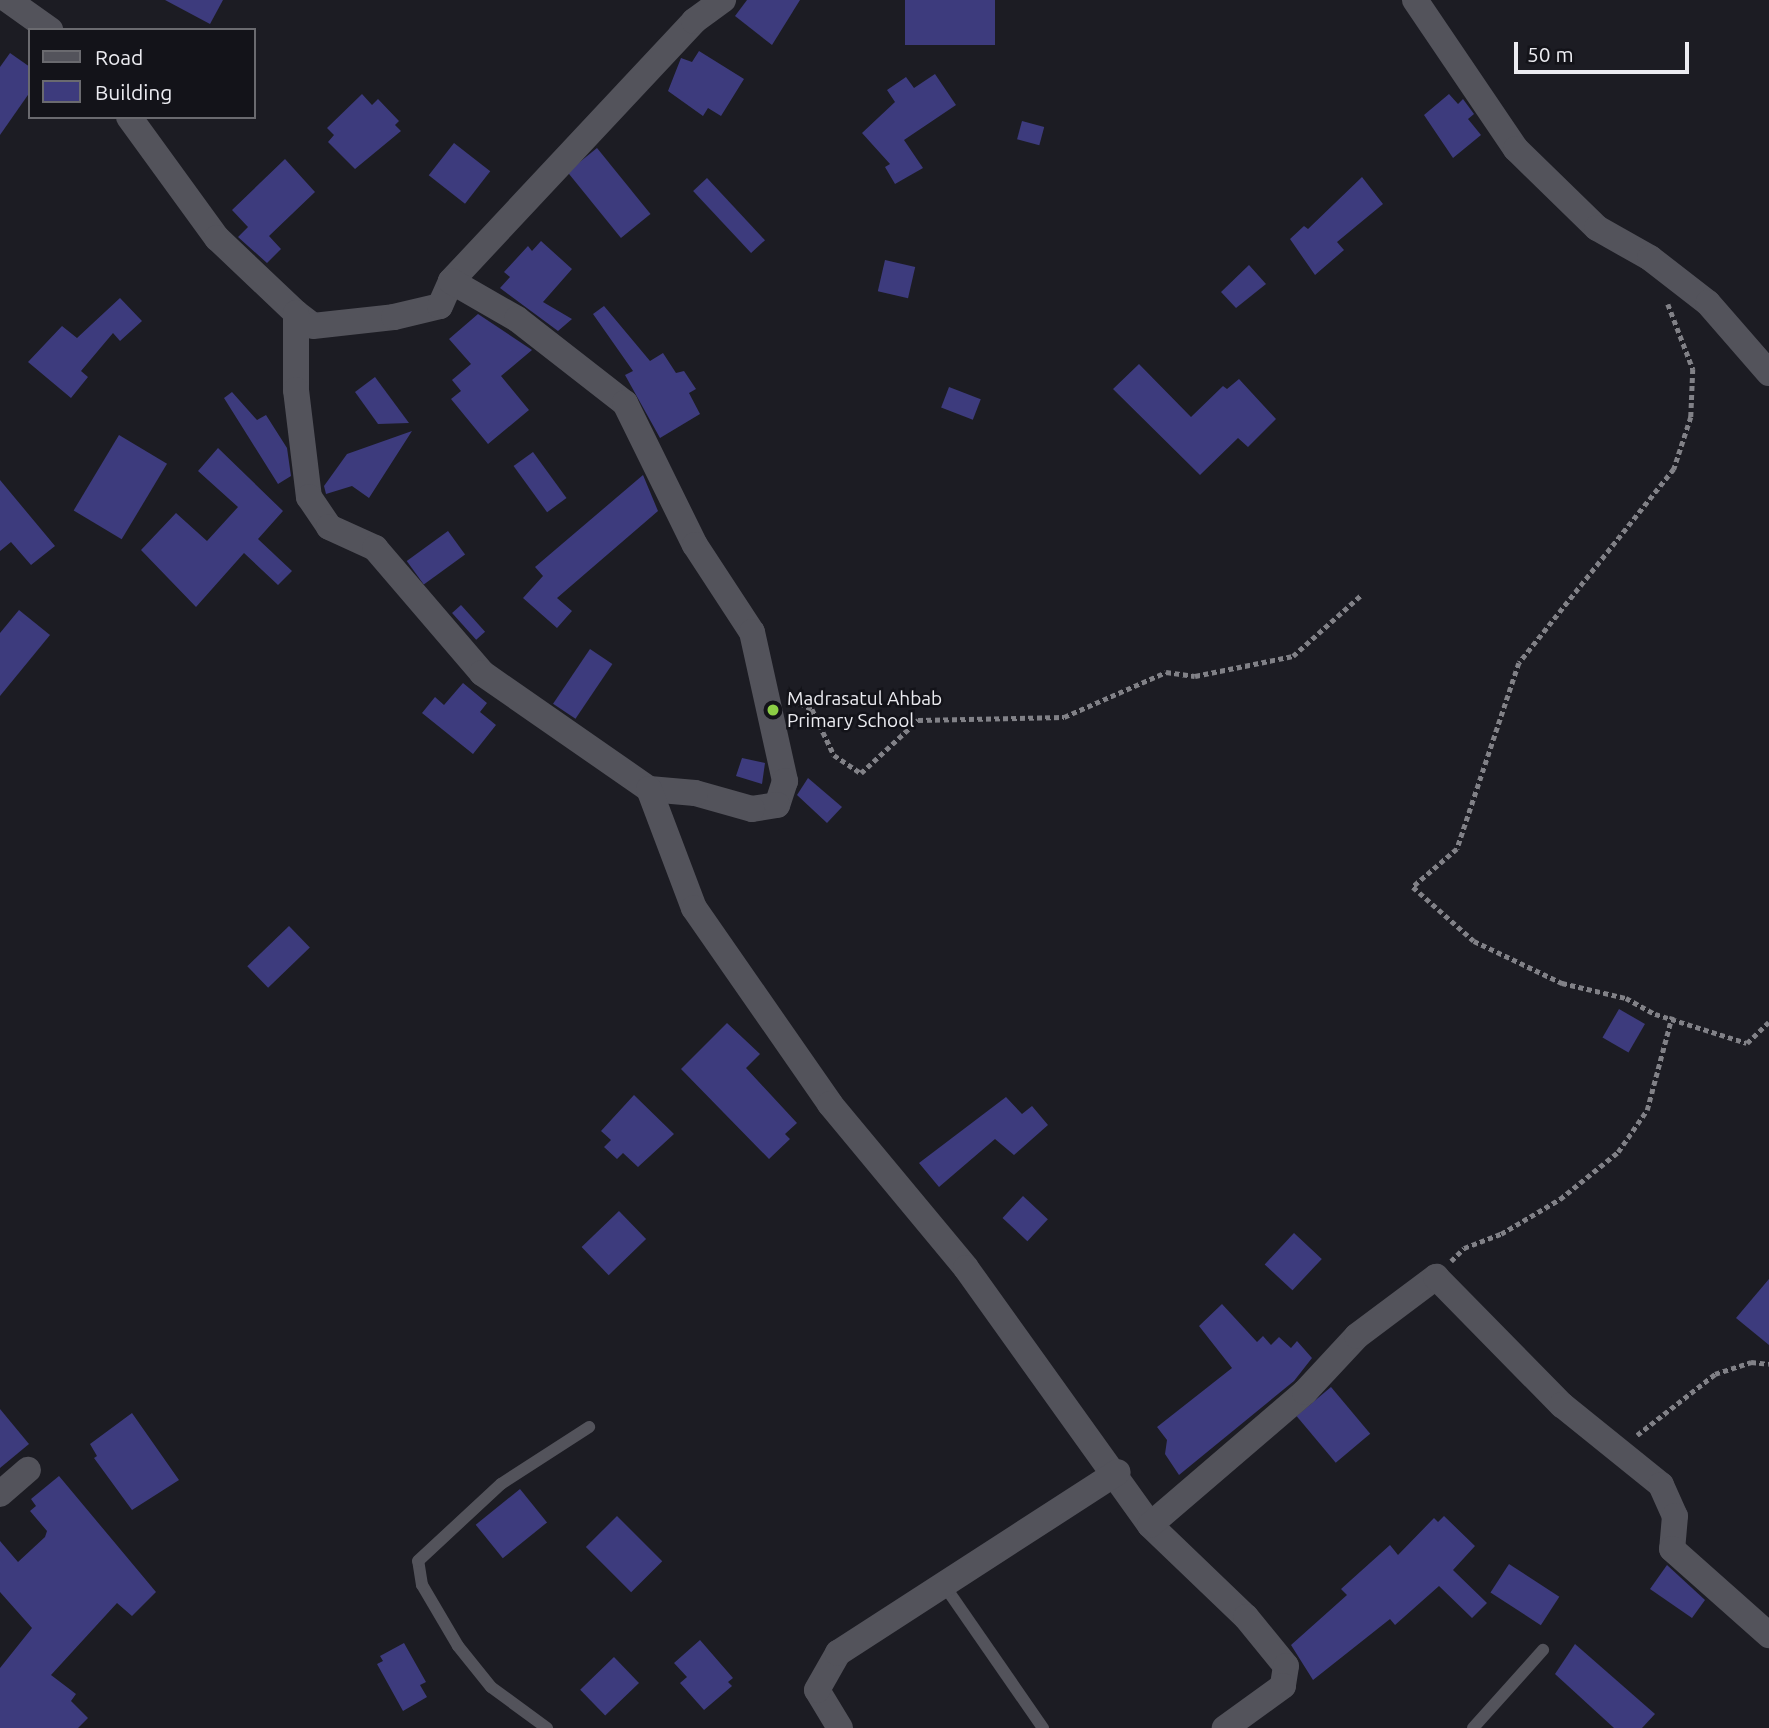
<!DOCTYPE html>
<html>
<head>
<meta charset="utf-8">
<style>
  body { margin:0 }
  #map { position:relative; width:1769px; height:1728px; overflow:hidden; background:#1c1c23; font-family:Ubuntu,sans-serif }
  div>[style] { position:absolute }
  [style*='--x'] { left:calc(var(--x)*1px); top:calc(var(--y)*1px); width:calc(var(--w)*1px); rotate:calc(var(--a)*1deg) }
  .building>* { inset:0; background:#3d3b7d; transform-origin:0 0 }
  .path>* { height:4.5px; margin-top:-2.25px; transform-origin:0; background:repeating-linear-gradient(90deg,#818187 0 5px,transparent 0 8.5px) }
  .service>* { height:12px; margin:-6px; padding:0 6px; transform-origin:6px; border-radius:6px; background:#53535b }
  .minor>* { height:26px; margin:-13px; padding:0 13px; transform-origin:13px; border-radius:13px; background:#53535b }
  .dots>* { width:19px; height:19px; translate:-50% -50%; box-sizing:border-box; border:4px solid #131319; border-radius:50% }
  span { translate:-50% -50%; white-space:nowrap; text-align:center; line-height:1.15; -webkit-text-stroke:5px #131319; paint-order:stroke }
  .poi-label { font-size:19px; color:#ececf1 }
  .left { translate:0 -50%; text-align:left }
  .legend { position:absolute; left:28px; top:28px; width:228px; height:91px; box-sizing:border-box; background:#131319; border:2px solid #6a6a6f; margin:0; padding:9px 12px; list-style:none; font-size:21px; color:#ececf1 }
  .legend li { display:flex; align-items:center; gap:14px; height:35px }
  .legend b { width:35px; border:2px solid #6a6a6f }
  .scale { position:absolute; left:1514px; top:42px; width:175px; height:32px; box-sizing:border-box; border:4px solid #ececf1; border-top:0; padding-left:9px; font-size:21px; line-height:24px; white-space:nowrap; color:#ececf1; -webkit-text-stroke:5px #131319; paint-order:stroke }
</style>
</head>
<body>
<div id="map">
  <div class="building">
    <div style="clip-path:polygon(165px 0,223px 0,210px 24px)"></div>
    <div style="clip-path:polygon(747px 0,800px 0,772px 45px,735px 16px)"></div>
    <div style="left:905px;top:0;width:90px;height:45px"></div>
    <div style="clip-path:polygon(699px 51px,744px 79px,721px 116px,708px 108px,703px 116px,668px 91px,681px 58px,692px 62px)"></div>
    <div style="clip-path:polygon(10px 53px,30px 67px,30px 92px,0 135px,0 67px)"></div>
    <div style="clip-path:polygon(935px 74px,956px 105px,904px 140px,923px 168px,895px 184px,885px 167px,890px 164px,862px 133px,895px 102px,887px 90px,906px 77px,914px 88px)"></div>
    <div style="clip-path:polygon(362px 94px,372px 105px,378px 99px,399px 121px,395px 125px,401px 131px,355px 169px,328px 142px,334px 135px,327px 128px)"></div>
    <div style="clip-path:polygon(1449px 94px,1458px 104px,1463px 99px,1474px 114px,1468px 119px,1481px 135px,1453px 158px,1424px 115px)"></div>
    <div style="left:1022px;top:121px;width:23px;height:19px;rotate:15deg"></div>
    <div style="left:454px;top:143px;width:46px;height:41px;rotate:38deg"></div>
    <div style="left:597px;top:148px;width:85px;height:38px;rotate:51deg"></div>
    <div style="clip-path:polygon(285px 159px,315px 192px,269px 236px,281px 249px,267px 263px,238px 237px,248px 227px,232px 210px)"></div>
    <div style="clip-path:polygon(1362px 177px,1383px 204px,1337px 242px,1344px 250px,1315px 275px,1290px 239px,1304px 226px,1308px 229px)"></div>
    <div style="left:707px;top:178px;width:85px;height:19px;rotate:47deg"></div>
    <div style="clip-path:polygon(541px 241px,572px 269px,543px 302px,572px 319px,558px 331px,500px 288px,510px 277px,504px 272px,528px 246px,532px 251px)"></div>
    <div style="left:885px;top:260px;width:31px;height:32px;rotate:13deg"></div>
    <div style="clip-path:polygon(1249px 265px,1266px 284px,1236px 308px,1221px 292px)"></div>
    <div style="clip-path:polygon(120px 298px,142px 321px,120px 341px,113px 333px,81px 371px,88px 377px,71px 398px,28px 362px,62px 326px,77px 338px)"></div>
    <div style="clip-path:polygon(604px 306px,650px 361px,663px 353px,676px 373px,684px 371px,696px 389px,689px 393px,700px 414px,660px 438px,625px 375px,633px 371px,593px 314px)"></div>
    <div style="clip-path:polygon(478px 314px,532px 350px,501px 376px,529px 410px,488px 444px,451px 399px,461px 391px,452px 380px,471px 364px,449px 339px)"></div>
    <div style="clip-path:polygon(1139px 364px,1191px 417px,1223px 386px,1227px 389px,1239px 379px,1276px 419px,1248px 447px,1238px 438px,1200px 475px,1113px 389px)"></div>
    <div style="clip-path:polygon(375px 377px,409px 423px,378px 424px,355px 392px)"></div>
    <div style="left:949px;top:387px;width:34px;height:22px;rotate:21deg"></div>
    <div style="clip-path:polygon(232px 392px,257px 420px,266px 415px,287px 448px,291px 476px,278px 484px,224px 398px)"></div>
    <div style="clip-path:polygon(412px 431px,369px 498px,352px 486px,326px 494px,324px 486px,347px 454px)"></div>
    <div style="left:119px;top:435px;width:56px;height:88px;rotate:31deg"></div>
    <div style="clip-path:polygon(218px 448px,283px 511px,258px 539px,292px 571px,278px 585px,244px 553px,196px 607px,141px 550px,176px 513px,207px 541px,238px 507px,198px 471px)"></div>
    <div style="left:533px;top:452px;width:57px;height:24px;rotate:54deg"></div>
    <div style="clip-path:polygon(643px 475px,658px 511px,557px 598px,572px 611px,557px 628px,523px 598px,543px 576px,535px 567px)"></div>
    <div style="clip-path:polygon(0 480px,55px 546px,31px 565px,11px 542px,0 551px)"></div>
    <div style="left:448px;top:531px;width:29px;height:51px;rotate:54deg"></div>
    <div style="left:461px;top:605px;width:36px;height:12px;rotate:48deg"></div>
    <div style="clip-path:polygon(19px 610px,50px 635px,0 696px,0 633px)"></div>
    <div style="left:590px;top:649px;width:27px;height:66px;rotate:34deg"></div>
    <div style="clip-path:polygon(463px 683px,487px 703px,480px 712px,496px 725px,473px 754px,422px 713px,435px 697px,444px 705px)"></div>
    <div style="clip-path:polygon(742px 758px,765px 763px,762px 784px,736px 776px)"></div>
    <div style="clip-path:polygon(808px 778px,842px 807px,827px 823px,797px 795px)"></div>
    <div style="left:289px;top:926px;width:30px;height:58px;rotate:46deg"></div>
    <div style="left:1619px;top:1009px;width:30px;height:33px;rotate:30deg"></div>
    <div style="clip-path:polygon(727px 1023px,760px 1054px,746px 1068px,797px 1123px,785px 1134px,790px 1139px,769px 1159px,681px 1069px)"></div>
    <div style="clip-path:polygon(634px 1095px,674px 1134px,638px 1167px,623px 1153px,617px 1159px,604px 1147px,611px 1140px,601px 1131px)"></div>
    <div style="clip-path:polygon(1006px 1097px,1022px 1114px,1032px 1106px,1048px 1125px,1014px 1155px,995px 1139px,939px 1187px,919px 1163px)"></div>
    <div style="left:1023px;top:1196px;width:34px;height:30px;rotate:43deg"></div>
    <div style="left:619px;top:1211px;width:39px;height:52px;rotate:46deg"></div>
    <div style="left:1294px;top:1233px;width:38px;height:43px;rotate:43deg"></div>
    <div style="clip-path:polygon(1769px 1279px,1769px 1345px,1736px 1318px)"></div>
    <div style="clip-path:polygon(1222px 1304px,1257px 1342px,1263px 1336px,1271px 1345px,1279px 1337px,1291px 1348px,1297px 1341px,1312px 1358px,1294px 1381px,1179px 1475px,1165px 1454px,1167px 1440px,1157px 1427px,1232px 1368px,1199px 1326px)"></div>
    <div style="left:1331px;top:1387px;width:61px;height:45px;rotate:50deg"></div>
    <div style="clip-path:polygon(0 1409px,29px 1444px,0 1468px)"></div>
    <div style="clip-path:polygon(132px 1413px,179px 1480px,132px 1510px,94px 1458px,97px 1456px,90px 1444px)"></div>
    <div style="clip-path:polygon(59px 1476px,156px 1592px,132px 1616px,117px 1603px,51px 1675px,76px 1694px,71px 1701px,88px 1718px,78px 1728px,0 1728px,0 1668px,32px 1628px,0 1592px,0 1541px,18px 1562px,45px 1537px,47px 1531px,30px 1511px,36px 1506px,31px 1499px)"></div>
    <div style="left:520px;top:1489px;width:43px;height:57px;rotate:51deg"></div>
    <div style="left:617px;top:1516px;width:64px;height:44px;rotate:45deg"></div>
    <div style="clip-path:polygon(1444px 1516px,1475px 1546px,1453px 1570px,1487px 1603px,1472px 1618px,1439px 1586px,1395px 1625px,1390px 1619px,1313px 1680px,1291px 1645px,1347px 1595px,1341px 1589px,1390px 1545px,1398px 1555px,1434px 1518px,1438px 1522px)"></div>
    <div style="left:1509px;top:1564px;width:60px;height:34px;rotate:33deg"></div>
    <div style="clip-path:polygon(1667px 1565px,1705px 1600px,1692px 1618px,1650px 1589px)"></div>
    <div style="clip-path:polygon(700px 1640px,733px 1678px,728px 1682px,732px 1686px,704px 1710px,680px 1683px,687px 1677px,674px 1663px)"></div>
    <div style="clip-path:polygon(404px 1643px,426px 1682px,420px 1685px,427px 1697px,403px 1711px,377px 1664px,383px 1661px,380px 1656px)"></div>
    <div style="clip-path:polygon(1575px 1644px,1655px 1714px,1642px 1728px,1614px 1728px,1555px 1674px)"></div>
    <div style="left:614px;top:1657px;width:36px;height:47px;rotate:46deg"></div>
  </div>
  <div class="path">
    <div style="--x:1668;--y:304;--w:70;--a:69"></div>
    <div style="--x:1693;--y:369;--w:48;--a:92.4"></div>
    <div style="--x:1691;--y:417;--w:55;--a:108.1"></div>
    <div style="--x:1674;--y:469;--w:248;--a:128.6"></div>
    <div style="--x:1519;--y:663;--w:196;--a:108.4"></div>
    <div style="--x:1457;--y:849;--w:58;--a:139.2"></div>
    <div style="--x:1413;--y:887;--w:81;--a:41.5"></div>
    <div style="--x:1474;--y:941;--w:98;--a:25.5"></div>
    <div style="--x:1562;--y:983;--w:66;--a:13.2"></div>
    <div style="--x:1626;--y:998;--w:33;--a:29"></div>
    <div style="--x:1655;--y:1014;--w:96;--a:17.5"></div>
    <div style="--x:1747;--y:1043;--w:30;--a:-44"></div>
    <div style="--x:792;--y:699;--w:22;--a:27"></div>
    <div style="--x:812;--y:709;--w:51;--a:64.4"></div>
    <div style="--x:834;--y:755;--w:32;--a:34"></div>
    <div style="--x:861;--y:773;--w:78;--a:-42.9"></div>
    <div style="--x:918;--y:720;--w:146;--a:-1.2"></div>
    <div style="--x:1064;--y:717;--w:111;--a:-23.8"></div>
    <div style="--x:1166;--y:672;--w:29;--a:8"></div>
    <div style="--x:1195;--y:676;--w:100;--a:-11.5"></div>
    <div style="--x:1293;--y:656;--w:90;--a:-41.8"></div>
    <div style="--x:1451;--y:1261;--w:18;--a:-45"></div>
    <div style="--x:1464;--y:1248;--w:40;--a:-21"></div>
    <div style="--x:1501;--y:1234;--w:69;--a:-30.7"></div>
    <div style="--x:1560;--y:1199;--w:75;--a:-39"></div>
    <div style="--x:1618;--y:1152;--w:51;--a:-55.4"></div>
    <div style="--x:1647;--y:1110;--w:97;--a:-75.1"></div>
    <div style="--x:1637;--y:1435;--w:99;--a:-38"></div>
    <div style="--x:1715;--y:1374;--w:38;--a:-18"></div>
    <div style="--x:1751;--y:1362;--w:18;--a:6"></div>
  </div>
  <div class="service">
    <div style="--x:944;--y:1585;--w:174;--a:55.3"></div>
    <div style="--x:547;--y:1728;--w:69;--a:-143.8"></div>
    <div style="--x:491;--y:1687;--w:53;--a:-128.8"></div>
    <div style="--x:458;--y:1646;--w:71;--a:-120.5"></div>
    <div style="--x:422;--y:1585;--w:24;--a:-99"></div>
    <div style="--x:418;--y:1561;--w:113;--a:-42.9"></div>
    <div style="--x:501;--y:1484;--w:105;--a:-32.9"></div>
    <div style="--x:1473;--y:1728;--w:105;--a:-48.1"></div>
  </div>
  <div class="minor">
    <div style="--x:8;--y:0;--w:52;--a:35.5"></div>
    <div style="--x:1415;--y:0;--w:180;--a:55.9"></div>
    <div style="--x:1516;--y:149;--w:113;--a:44.3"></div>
    <div style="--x:1597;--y:228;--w:61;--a:29.5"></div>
    <div style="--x:1650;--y:258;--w:73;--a:37.8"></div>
    <div style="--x:1708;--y:303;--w:93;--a:48.9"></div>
    <div style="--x:129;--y:117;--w:150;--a:54"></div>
    <div style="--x:217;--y:238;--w:109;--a:43.5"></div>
    <div style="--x:296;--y:313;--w:21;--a:37"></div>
    <div style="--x:313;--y:326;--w:81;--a:-6.3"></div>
    <div style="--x:394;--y:317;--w:47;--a:-13.4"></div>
    <div style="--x:440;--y:306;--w:27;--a:-66"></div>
    <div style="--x:451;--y:281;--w:356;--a:-46.9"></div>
    <div style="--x:694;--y:21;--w:36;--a:-36"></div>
    <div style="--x:451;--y:281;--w:76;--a:29.9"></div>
    <div style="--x:517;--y:319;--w:137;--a:37.9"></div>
    <div style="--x:625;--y:403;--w:158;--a:63.8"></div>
    <div style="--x:695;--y:545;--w:104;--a:56.8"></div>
    <div style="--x:752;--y:632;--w:153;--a:77.5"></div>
    <div style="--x:785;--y:781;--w:25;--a:108"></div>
    <div style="--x:777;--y:805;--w:25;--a:171"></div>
    <div style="--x:752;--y:809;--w:59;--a:-164.3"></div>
    <div style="--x:695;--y:793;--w:46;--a:-175"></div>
    <div style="--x:296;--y:313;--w:77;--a:90"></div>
    <div style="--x:296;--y:390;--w:108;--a:83.1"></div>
    <div style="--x:309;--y:497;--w:36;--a:56"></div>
    <div style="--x:329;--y:527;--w:51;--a:24.5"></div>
    <div style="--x:375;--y:548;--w:165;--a:49.4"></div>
    <div style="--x:482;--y:673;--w:203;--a:34.8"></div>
    <div style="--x:649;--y:789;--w:127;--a:69.3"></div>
    <div style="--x:694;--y:908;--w:239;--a:55.2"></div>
    <div style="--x:830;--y:1104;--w:213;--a:50.3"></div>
    <div style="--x:966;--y:1268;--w:316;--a:54.4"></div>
    <div style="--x:1150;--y:1525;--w:133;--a:43.8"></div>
    <div style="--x:1246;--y:1617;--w:63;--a:50.8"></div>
    <div style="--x:1286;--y:1666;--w:20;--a:99"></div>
    <div style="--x:1283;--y:1686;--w:72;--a:144.1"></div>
    <div style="--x:0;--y:1494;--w:37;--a:-41"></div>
    <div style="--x:1150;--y:1525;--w:204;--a:-40.6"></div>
    <div style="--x:1305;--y:1392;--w:76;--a:-47.1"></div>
    <div style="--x:1357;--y:1336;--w:99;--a:-36.8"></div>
    <div style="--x:1436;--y:1277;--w:180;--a:45.5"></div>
    <div style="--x:1562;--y:1405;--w:127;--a:38.9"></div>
    <div style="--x:1661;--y:1485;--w:34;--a:66"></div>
    <div style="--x:1675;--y:1516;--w:33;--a:95"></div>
    <div style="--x:1672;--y:1549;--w:130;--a:41.6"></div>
    <div style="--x:840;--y:1728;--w:44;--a:-121.2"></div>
    <div style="--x:817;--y:1690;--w:43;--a:-60.4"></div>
    <div style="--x:838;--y:1653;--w:333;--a:-32.9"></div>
  </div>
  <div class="dots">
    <div style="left:773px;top:710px;background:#8cce45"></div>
  </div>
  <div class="poi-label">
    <span class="left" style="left:787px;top:710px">Madrasatul Ahbab<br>Primary School</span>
  </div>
  <ul class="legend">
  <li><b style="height:9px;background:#53535b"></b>Road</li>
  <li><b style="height:19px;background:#3d3b7d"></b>Building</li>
  </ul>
  <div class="scale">50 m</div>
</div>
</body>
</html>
